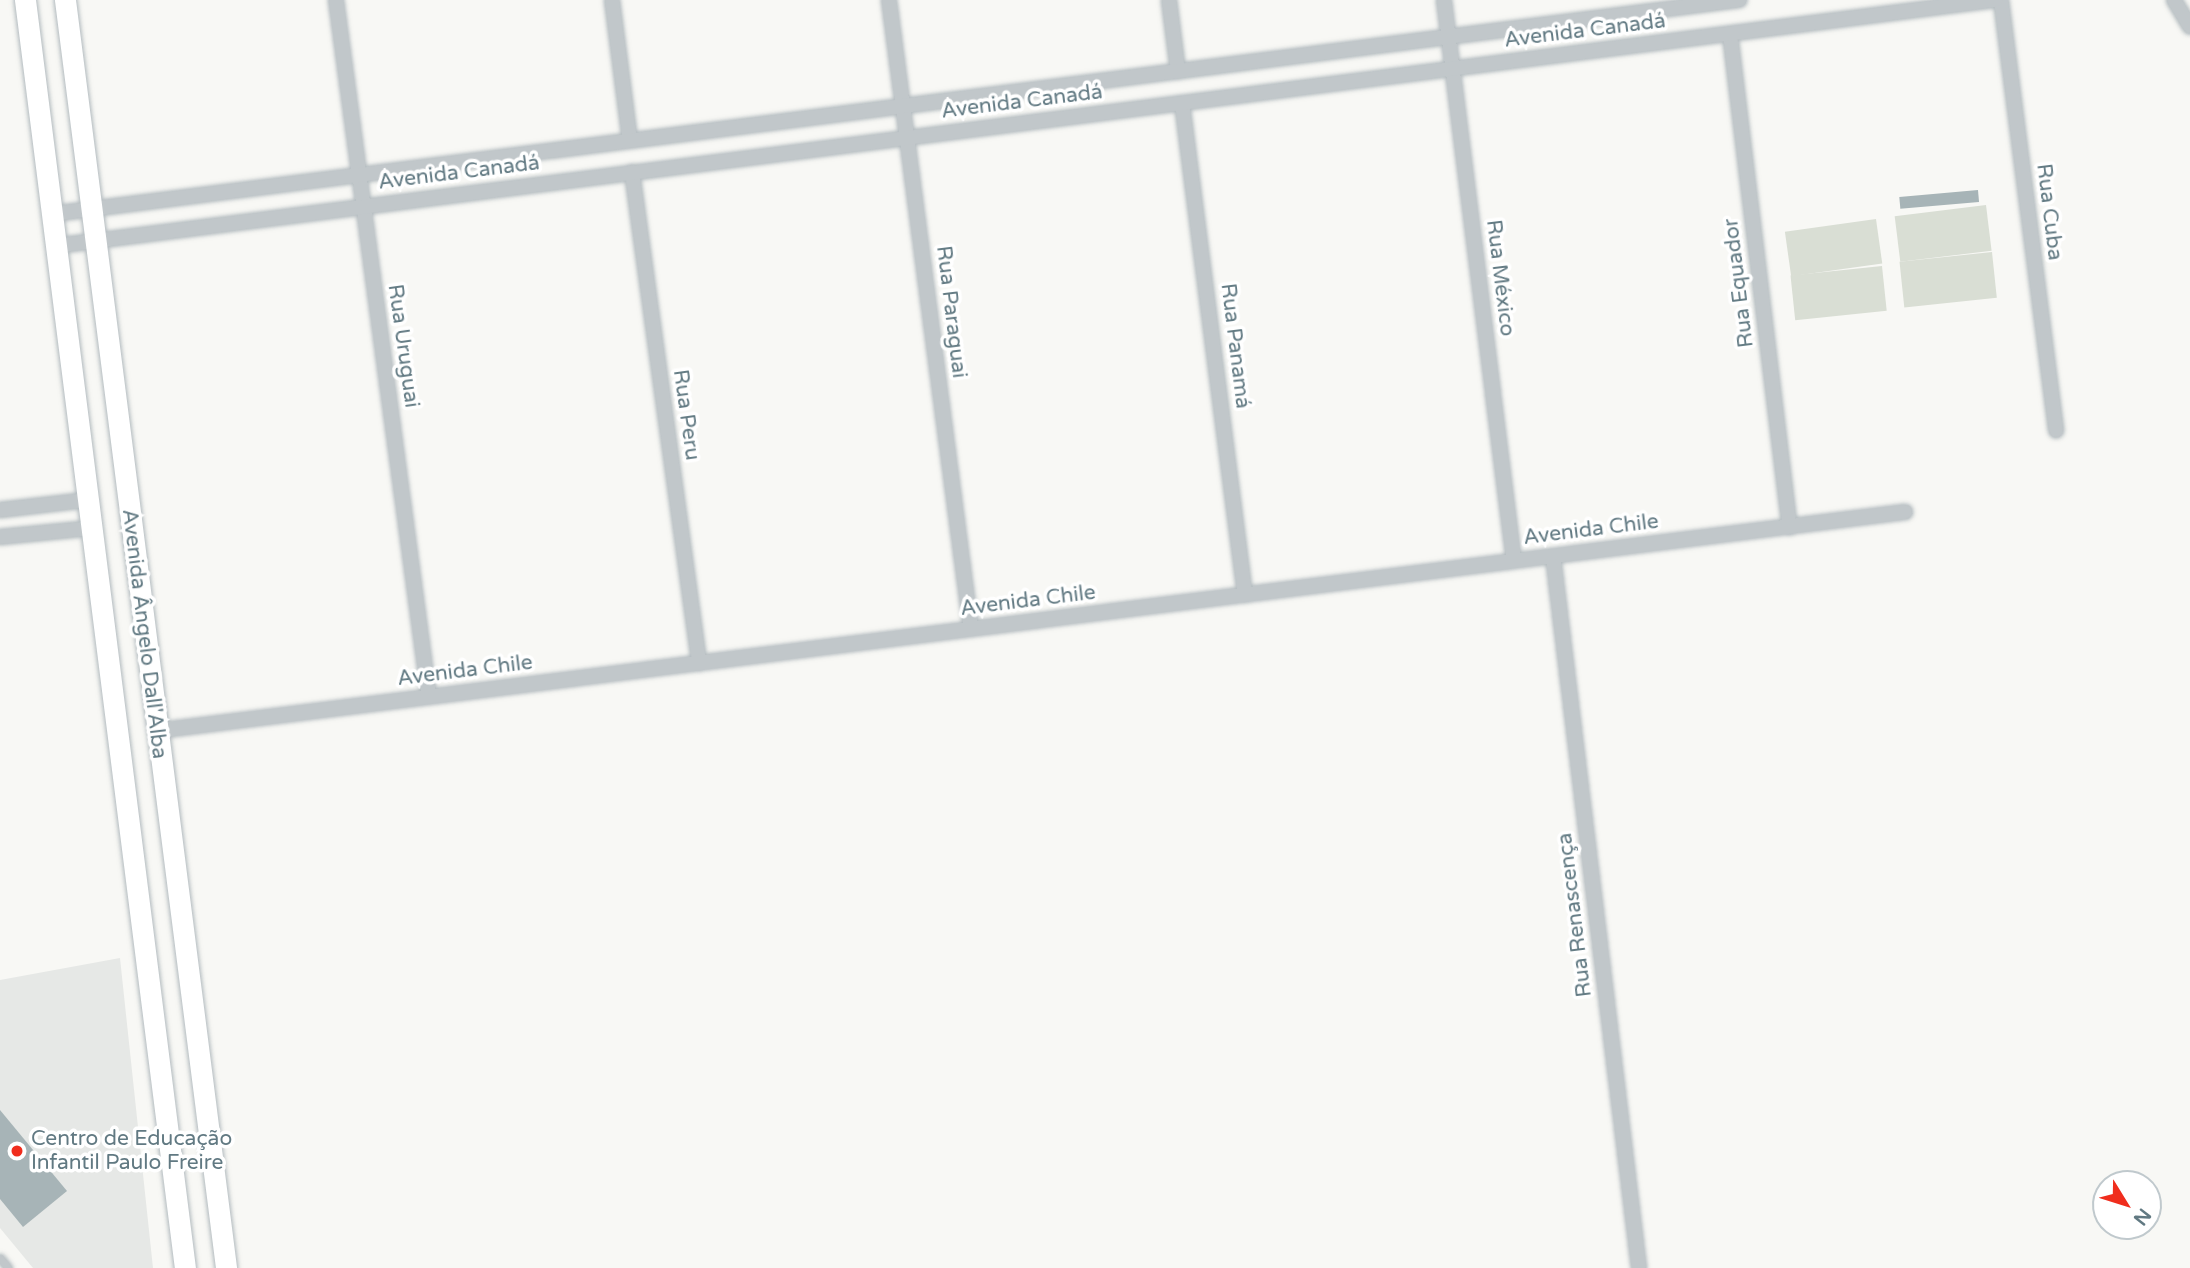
<!DOCTYPE html>
<html>
<head>
<meta charset="utf-8">
<style>
  body { margin:0 }
  #map { position:relative; width:2190px; height:1268px; overflow:hidden; background:#f8f8f5; font-family:"Varela Round",sans-serif }
  div>[style] { position:absolute }
  [style*='--x'] { left:calc(var(--x)*1px); top:calc(var(--y)*1px); width:calc(var(--w)*1px); rotate:calc(var(--a)*1deg) }
  .built>* { inset:0; background:#e6e8e6 }
  .green>* { inset:0; background:#d9ded4; transform-origin:0 0 }
  .building>* { inset:0; background:#a7b4b7; transform-origin:0 0 }
  .roads { filter:drop-shadow(0 0 2px #b3bbbf) drop-shadow(0 0 2px #b3bbbf) }
  .lane>* { height:7px; margin:-3.5px; padding:0 3.5px; transform-origin:3.5px; border-radius:3.5px; background:#c1c7ca }
  .street>* { height:14px; margin:-7px; padding:0 7px; transform-origin:7px; border-radius:7px; background:#c1c7ca }
  .secondary>* { height:21px; margin:-10.5px; padding:0 10.5px; transform-origin:10.5px; border-radius:10.5px; background:#fff }
  .dots>* { width:19px; height:19px; translate:-50% -50%; box-sizing:border-box; border:4px solid #fff; border-radius:50% }
  span { translate:-50% -50%; white-space:nowrap; text-align:center; line-height:1.15; -webkit-text-stroke:7px #fff; paint-order:stroke }
  .street-label { font-size:21px; color:#617982 }
  .poi-label { font-size:21px; color:#617982 }
  .left { translate:0 -50%; text-align:left }
  .north { position:absolute; left:2092px; top:1170px; width:70px; height:70px; box-sizing:border-box; background:#fff; border:2px solid #c0c9cd; border-radius:50%; rotate:128deg; font-size:19px; font-weight:700; line-height:28px; text-align:center; color:#617982 }
  .north::after { content:''; display:block; margin:auto; width:24px; height:32px; background:#f02d1d; clip-path:polygon(50% 0,100% 100%,50% 72%,0 100%) }
</style>
</head>
<body>
<div id="map">
  <div class="built">
    <div style="clip-path:polygon(120px 958px,153px 1268px,33px 1268px,0 1228px,0 980px)"></div>
  </div>
  <div class="green">
    <div style="left:1986px;top:205px;width:46px;height:92px;rotate:83deg"></div>
    <div style="left:1876px;top:219px;width:45px;height:92px;rotate:82deg"></div>
    <div style="left:1992px;top:252px;width:46px;height:93px;rotate:84deg"></div>
    <div style="left:1882px;top:266px;width:45px;height:92px;rotate:84deg"></div>
  </div>
  <div class="building">
    <div style="left:1978px;top:190px;width:12px;height:79px;rotate:85deg"></div>
    <div style="clip-path:polygon(0 1110px,67px 1191px,23px 1227px,0 1199px)"></div>
  </div>
  <div class="roads">
    <div class="lane">
      <div style="--x:0;--y:1258;--w:13;--a:51"></div>
    </div>
    <div class="street">
      <div style="--x:336;--y:0;--w:703;--a:82.4"></div>
      <div style="--x:612;--y:0;--w:141;--a:82.7"></div>
      <div style="--x:889;--y:0;--w:634;--a:82.57"></div>
      <div style="--x:1169;--y:0;--w:72;--a:82.8"></div>
      <div style="--x:1444;--y:0;--w:565;--a:82.89"></div>
      <div style="--x:2001;--y:0;--w:434;--a:82.7"></div>
      <div style="--x:2174;--y:0;--w:31;--a:59"></div>
      <div style="--x:1730;--y:34;--w:497;--a:83.1"></div>
      <div style="--x:1182;--y:103;--w:496;--a:82.7"></div>
      <div style="--x:632;--y:172;--w:496;--a:82.2"></div>
      <div style="--x:52;--y:214;--w:1701;--a:-7.23"></div>
      <div style="--x:55;--y:246;--w:1956;--a:-7.23"></div>
      <div style="--x:0;--y:510;--w:88;--a:-6.6"></div>
      <div style="--x:0;--y:537;--w:91;--a:-5.6"></div>
      <div style="--x:1553;--y:556;--w:717;--a:83.11"></div>
      <div style="--x:156;--y:731;--w:1763;--a:-7.14"></div>
    </div>
    <div class="secondary">
      <div style="--x:25;--y:0;--w:1278;--a:82.81"></div>
      <div style="--x:65;--y:0;--w:1278;--a:82.76"></div>
    </div>
  </div>
  <div class="dots">
    <div style="left:17px;top:1151px;background:#f02d1d"></div>
  </div>
  <div class="street-label">
    <span style="left:1585px;top:31px;rotate:-7deg">Avenida Canadá</span>
    <span style="left:1022px;top:102px;rotate:-7deg">Avenida Canadá</span>
    <span style="left:459px;top:173px;rotate:-7deg">Avenida Canadá</span>
    <span style="left:2049px;top:212px;rotate:83deg">Rua Cuba</span>
    <span style="left:1500px;top:278px;rotate:83deg">Rua México</span>
    <span style="left:1739px;top:283px;rotate:-97deg">Rua Equador</span>
    <span style="left:951px;top:312px;rotate:83deg">Rua Paraguai</span>
    <span style="left:403px;top:346px;rotate:82deg">Rua Uruguai</span>
    <span style="left:1235px;top:346px;rotate:83deg">Rua Panamá</span>
    <span style="left:686px;top:415px;rotate:82deg">Rua Peru</span>
    <span style="left:1591px;top:530px;rotate:-7deg">Avenida Chile</span>
    <span style="left:1028px;top:601px;rotate:-7deg">Avenida Chile</span>
    <span style="left:144px;top:634px;rotate:83deg">Avenida Ângelo Dall'Alba</span>
    <span style="left:465px;top:671px;rotate:-7deg">Avenida Chile</span>
    <span style="left:1575px;top:915px;rotate:-97deg">Rua Renascença</span>
  </div>
  <div class="poi-label">
    <span class="left" style="left:31px;top:1151px">Centro de Educação<br>Infantil Paulo Freire</span>
  </div>
  <div class="north">N</div>
</div>
</body>
</html>
